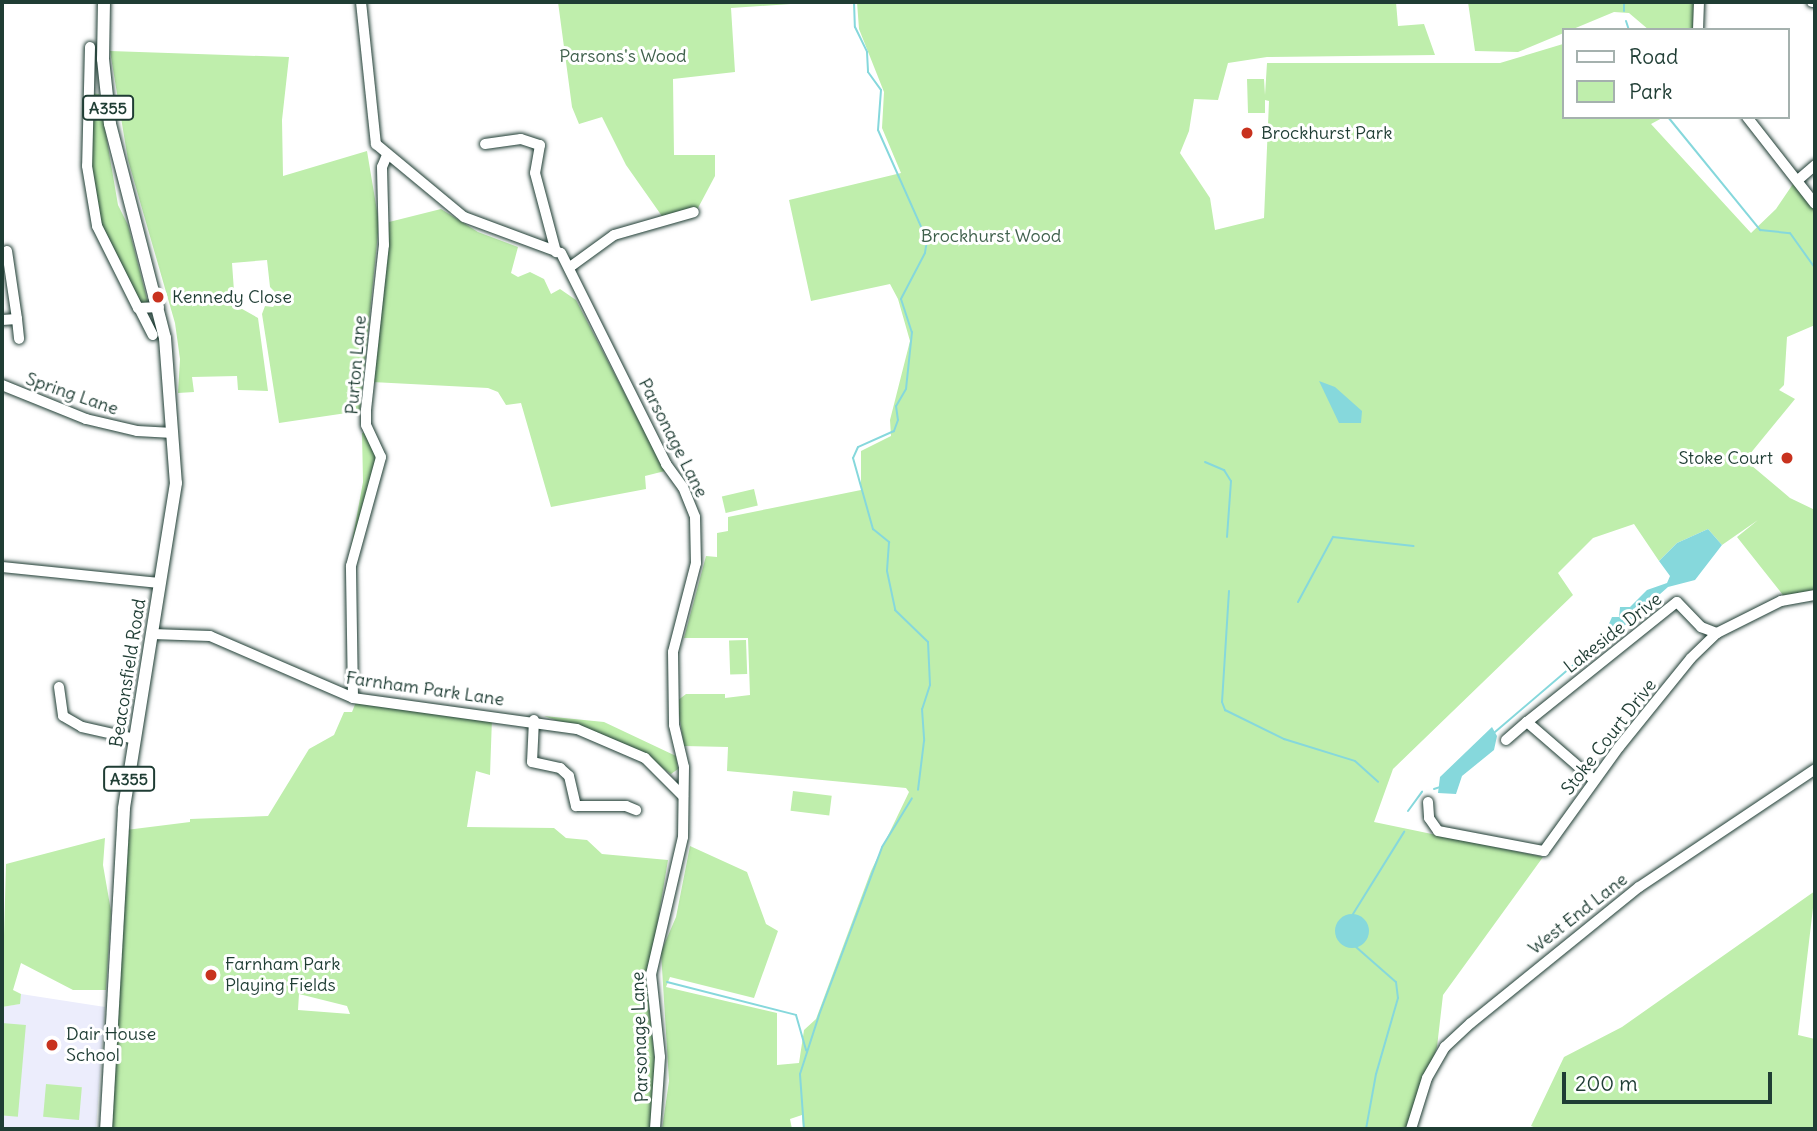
<!DOCTYPE html>
<html>
<head>
<meta charset="utf-8">
<style>
  body { margin:0 }
  #map { position:relative; width:1817px; height:1131px; overflow:hidden; background:#fff; font-family:Delius,sans-serif }
  div>[style] { position:absolute }
  [style*='--x'] { left:calc(var(--x)*1px); top:calc(var(--y)*1px); width:calc(var(--w)*1px); rotate:calc(var(--a)*1deg) }
  .built>* { inset:0; background:#ecedfc }
  .green>* { inset:0; background:#bfeeac; transform-origin:0 0 }
  .water>* { inset:0; background:#86d8dc }
  .round { border-radius:50% }
  .stream>* { height:2px; margin:-1px; padding:0 1px; transform-origin:1px; border-radius:1px; background:#86d8dc }
  .roads { filter:drop-shadow(0 0 2px #1f3d34) drop-shadow(0 0 2px #1f3d34) }
  .minor>* { height:10px; margin:-5px; padding:0 5px; transform-origin:5px; border-radius:5px; background:#fff }
  .major>* { height:12px; margin:-6px; padding:0 6px; transform-origin:6px; border-radius:6px; background:#fff }
  .dots>* { width:19px; height:19px; translate:-50% -50%; box-sizing:border-box; border:4px solid #fff; border-radius:50% }
  span { translate:-50% -50%; white-space:nowrap; text-align:center; line-height:1.15; -webkit-text-stroke:6px #fff; paint-order:stroke }
  .shield-label span { padding:2px 5px; background:#fff; border:2px solid; border-radius:5px; -webkit-text-stroke-width:0 }
  .shield-label { font-size:16px; color:#1f3d34; font-weight:700 }
  .park-label { font-size:18px; color:#3f604c }
  .poi-label { font-size:18px; color:#1f3d34 }
  .left { translate:0 -50%; text-align:left }
  .right { translate:-100% -50%; text-align:right }
  .street-label { font-size:18px; color:#1f3d34 }
  .frame { position:absolute; inset:0; border:4px solid #1f3d34; pointer-events:none }
  .legend { position:absolute; left:1562px; top:28px; width:228px; height:91px; box-sizing:border-box; background:#fff; border:2px solid #a5b1ae; margin:0; padding:9px 12px; list-style:none; font-size:21px; color:#1f3d34 }
  .legend li { display:flex; align-items:center; gap:14px; height:35px }
  .legend b { width:35px; border:2px solid #a5b1ae }
  .scale { position:absolute; left:1562px; top:1072px; width:210px; height:32px; box-sizing:border-box; border:4px solid #1f3d34; border-top:0; padding-left:9px; font-size:21px; line-height:24px; white-space:nowrap; color:#1f3d34; -webkit-text-stroke:5px #fff; paint-order:stroke }
</style>
</head>
<body>
<div id="map">
  <div class="built">
    <div style="clip-path:polygon(21px 994px,105px 1007px,96px 1129px,2px 1127px,2px 1007px,19px 1004px)"></div>
  </div>
  <div class="green">
    <div style="clip-path:polygon(558px 2px,819px 2px,731px 8px,735px 72px,673px 79px,674px 155px,715px 155px,715px 176px,698px 208px,664px 219px,626px 165px,602px 117px,579px 124px,572px 107px)"></div>
    <div style="clip-path:polygon(857px 2px,1396px 2px,1398px 26px,1424px 24px,1435px 55px,1267px 57px,1228px 63px,1218px 100px,1194px 99px,1189px 131px,1180px 153px,1210px 198px,1215px 230px,1264px 218px,1269px 101px,1265px 100px,1265px 113px,1248px 113px,1247px 79px,1264px 79px,1265px 95px,1267px 63px,1500px 63px,1563px 44px,1563px 117px,1664px 117px,1651px 124px,1751px 233px,1776px 209px,1795px 181px,1815px 208px,1815px 325px,1787px 337px,1784px 385px,1779px 390px,1795px 399px,1745px 460px,1790px 498px,1815px 510px,1815px 592px,1783px 595px,1737px 537px,1758px 520px,1722px 545px,1708px 529px,1677px 543px,1659px 561px,1634px 524px,1593px 538px,1558px 573px,1573px 595px,1393px 769px,1374px 822px,1543px 857px,1443px 995px,1437px 1047px,1409px 1129px,803px 1129px,802px 1115px,790px 1119px,792px 1129px,662px 1129px,669px 1081px,661px 952px,676px 917px,690px 846px,747px 872px,766px 924px,778px 931px,754px 998px,670px 977px,666px 987px,777px 1013px,777px 1065px,799px 1063px,804px 1030px,816px 1019px,871px 871px,909px 792px,906px 788px,727px 771px,728px 747px,684px 746px,677px 701px,686px 694px,725px 694px,725px 698px,750px 695px,748px 638px,684px 638px,706px 556px,717px 557px,717px 533px,728px 531px,728px 517px,861px 490px,861px 451px,891px 436px,890px 420px,910px 341px,898px 299px,890px 284px,811px 301px,789px 200px,901px 173px,882px 128px,884px 92px,859px 29px)"></div>
    <div style="clip-path:polygon(1468px 2px,1694px 2px,1693px 30px,1649px 30px,1629px 13px,1614px 12px,1518px 52px,1475px 51px)"></div>
    <div style="clip-path:polygon(110px 51px,289px 57px,282px 120px,283px 176px,367px 151px,379px 223px,360px 411px,279px 423px,262px 314px,265px 306px,273px 307px,281px 298px,270px 287px,267px 260px,232px 263px,235px 305px,258px 318px,268px 391px,238px 390px,237px 376px,192px 377px,194px 392px,178px 393px,180px 359px,175px 323px,128px 160px)"></div>
    <div style="clip-path:polygon(88px 93px,99px 94px,118px 205px,128px 225px,148px 303px,139px 305px,106px 240px,94px 198px)"></div>
    <div style="clip-path:polygon(441px 209px,478px 232px,518px 247px,511px 273px,518px 277px,530px 272px,544px 279px,551px 294px,560px 289px,576px 300px,665px 471px,645px 476px,646px 489px,551px 507px,521px 403px,506px 405px,498px 392px,488px 388px,372px 382px,389px 222px)"></div>
    <div style="clip-path:polygon(369px 431px,379px 459px,350px 553px,363px 482px,362px 433px)"></div>
    <div style="left:754px;top:489px;width:17px;height:33px;rotate:77deg"></div>
    <div style="left:746px;top:640px;width:34px;height:17px;rotate:88deg"></div>
    <div style="clip-path:polygon(evenodd,356px 702px,492px 718px,490px 775px,476px 771px,467px 827px,554px 828px,566px 838px,587px 840px,602px 854px,668px 860px,647px 986px,657px 1082px,653px 1129px,110px 1129px,126px 830px,190px 822px,190px 819px,268px 816px,309px 749px,334px 735px,344px 712px,352px 712px,356px 702px,299px 994px,347px 1006px,350px 1014px,298px 1010px,299px 994px)"></div>
    <div style="clip-path:polygon(544px 716px,604px 722px,676px 756px,678px 769px,671px 774px,637px 750px)"></div>
    <div style="left:793px;top:791px;width:39px;height:20px;rotate:7deg"></div>
    <div style="clip-path:polygon(105px 838px,103px 865px,111px 911px,106px 990px,73px 990px,21px 963px,13px 990px,21px 994px,20px 1004px,2px 1007px,6px 864px)"></div>
    <div style="clip-path:polygon(1815px 891px,1798px 1035px,1815px 1039px,1815px 1129px,1539px 1129px,1531px 1126px,1564px 1057px,1622px 1027px)"></div>
    <div style="left:2px;top:1023px;width:24px;height:92px;rotate:5deg"></div>
    <div style="left:46px;top:1084px;width:36px;height:33px;rotate:5deg"></div>
  </div>
  <div class="water">
    <div style="clip-path:polygon(1319px 381px,1335px 387px,1362px 411px,1361px 423px,1339px 423px)"></div>
    <div style="clip-path:polygon(1708px 529px,1722px 545px,1695px 580px,1668px 587px,1616px 633px,1608px 626px,1612px 617px,1619px 617px,1620px 607px,1630px 607px,1647px 590px,1667px 583px,1670px 576px,1659px 561px,1677px 543px)"></div>
    <div style="clip-path:polygon(1492px 727px,1497px 736px,1494px 750px,1462px 776px,1456px 794px,1438px 793px,1440px 777px)"></div>
    <div class="round" style="left:1335px;top:914px;width:34px;height:34px"></div>
  </div>
  <div class="stream">
    <div style="--x:854;--y:2;--w:25;--a:88"></div>
    <div style="--x:855;--y:27;--w:28;--a:64"></div>
    <div style="--x:867;--y:52;--w:20;--a:87"></div>
    <div style="--x:868;--y:72;--w:22;--a:54"></div>
    <div style="--x:881;--y:90;--w:40;--a:94.3"></div>
    <div style="--x:878;--y:130;--w:120;--a:66"></div>
    <div style="--x:927;--y:240;--w:13;--a:99"></div>
    <div style="--x:925;--y:253;--w:52;--a:117.6"></div>
    <div style="--x:901;--y:299;--w:35;--a:72"></div>
    <div style="--x:912;--y:332;--w:57;--a:96"></div>
    <div style="--x:906;--y:389;--w:20;--a:120"></div>
    <div style="--x:896;--y:406;--w:14;--a:82"></div>
    <div style="--x:898;--y:420;--w:12;--a:110"></div>
    <div style="--x:894;--y:431;--w:39;--a:156"></div>
    <div style="--x:858;--y:447;--w:12;--a:114"></div>
    <div style="--x:853;--y:458;--w:74;--a:74.3"></div>
    <div style="--x:873;--y:529;--w:21;--a:39"></div>
    <div style="--x:889;--y:542;--w:29;--a:94"></div>
    <div style="--x:887;--y:571;--w:40;--a:78"></div>
    <div style="--x:895;--y:610;--w:46;--a:44.1"></div>
    <div style="--x:928;--y:642;--w:43;--a:87.3"></div>
    <div style="--x:930;--y:685;--w:25;--a:108"></div>
    <div style="--x:922;--y:709;--w:32;--a:86"></div>
    <div style="--x:924;--y:741;--w:49;--a:97"></div>
    <div style="--x:1624;--y:11;--w:9;--a:-90"></div>
    <div style="--x:1626;--y:21;--w:9;--a:72"></div>
    <div style="--x:1668;--y:117;--w:146;--a:50.8"></div>
    <div style="--x:1760;--y:230;--w:30;--a:6"></div>
    <div style="--x:1790;--y:233;--w:43;--a:54.5"></div>
    <div style="--x:1205;--y:462;--w:21;--a:23"></div>
    <div style="--x:1224;--y:470;--w:13;--a:58"></div>
    <div style="--x:1231;--y:481;--w:56;--a:94.1"></div>
    <div style="--x:1229;--y:591;--w:111;--a:93.6"></div>
    <div style="--x:1222;--y:702;--w:9;--a:69"></div>
    <div style="--x:1225;--y:710;--w:66;--a:26.2"></div>
    <div style="--x:1284;--y:739;--w:74;--a:17.2"></div>
    <div style="--x:1355;--y:761;--w:31;--a:42"></div>
    <div style="--x:1298;--y:602;--w:74;--a:-61.7"></div>
    <div style="--x:1333;--y:537;--w:81;--a:6.4"></div>
    <div style="--x:1601;--y:640;--w:16;--a:-45"></div>
    <div style="--x:1495;--y:732;--w:117;--a:-40.5"></div>
    <div style="--x:1434;--y:789;--w:6;--a:-18"></div>
    <div style="--x:1408;--y:811;--w:24;--a:-54"></div>
    <div style="--x:1353;--y:914;--w:97;--a:-58.1"></div>
    <div style="--x:1356;--y:947;--w:53;--a:41.2"></div>
    <div style="--x:1396;--y:982;--w:16;--a:83"></div>
    <div style="--x:1398;--y:998;--w:79;--a:106.1"></div>
    <div style="--x:1376;--y:1074;--w:56;--a:100.3"></div>
    <div style="--x:667;--y:982;--w:133;--a:14.3"></div>
    <div style="--x:796;--y:1015;--w:37;--a:74"></div>
    <div style="--x:804;--y:1129;--w:55;--a:-94.2"></div>
    <div style="--x:800;--y:1074;--w:62;--a:-72.1"></div>
    <div style="--x:819;--y:1015;--w:179;--a:-69.4"></div>
    <div style="--x:882;--y:847;--w:57;--a:-58.5"></div>
  </div>
  <div class="roads">
    <div class="minor">
      <div style="--x:361;--y:2;--w:143;--a:84"></div>
      <div style="--x:376;--y:144;--w:114;--a:39.7"></div>
      <div style="--x:464;--y:217;--w:103;--a:20.4"></div>
      <div style="--x:561;--y:253;--w:236;--a:63.5"></div>
      <div style="--x:666;--y:464;--w:29;--a:54"></div>
      <div style="--x:683;--y:487;--w:32;--a:68"></div>
      <div style="--x:695;--y:517;--w:46;--a:88.8"></div>
      <div style="--x:696;--y:563;--w:92;--a:104.5"></div>
      <div style="--x:673;--y:652;--w:73;--a:89.2"></div>
      <div style="--x:674;--y:725;--w:43;--a:76.6"></div>
      <div style="--x:684;--y:767;--w:70;--a:90.8"></div>
      <div style="--x:683;--y:837;--w:141;--a:103.1"></div>
      <div style="--x:651;--y:974;--w:83;--a:83.8"></div>
      <div style="--x:660;--y:1057;--w:72;--a:94"></div>
      <div style="--x:1812;--y:2;--w:3;--a:0"></div>
      <div style="--x:1698;--y:30;--w:28;--a:-88"></div>
      <div style="--x:90;--y:47;--w:119;--a:91.4"></div>
      <div style="--x:87;--y:166;--w:61;--a:80.5"></div>
      <div style="--x:97;--y:226;--w:92;--a:63.4"></div>
      <div style="--x:138;--y:308;--w:21;--a:-3"></div>
      <div style="--x:1747;--y:117;--w:110;--a:52"></div>
      <div style="--x:485;--y:144;--w:36;--a:-8"></div>
      <div style="--x:521;--y:139;--w:20;--a:18"></div>
      <div style="--x:540;--y:145;--w:28;--a:100"></div>
      <div style="--x:535;--y:173;--w:82;--a:75.1"></div>
      <div style="--x:1798;--y:180;--w:23;--a:-41"></div>
      <div style="--x:7;--y:251;--w:69;--a:81.6"></div>
      <div style="--x:570;--y:267;--w:54;--a:-36"></div>
      <div style="--x:614;--y:235;--w:83;--a:-16"></div>
      <div style="--x:140;--y:310;--w:28;--a:63"></div>
      <div style="--x:2;--y:320;--w:15;--a:-4"></div>
      <div style="--x:17;--y:319;--w:20;--a:84"></div>
      <div style="--x:2;--y:385;--w:91;--a:22"></div>
      <div style="--x:86;--y:419;--w:52;--a:13.2"></div>
      <div style="--x:137;--y:431;--w:36;--a:3"></div>
      <div style="--x:2;--y:567;--w:158;--a:5.8"></div>
      <div style="--x:152;--y:634;--w:58;--a:2"></div>
      <div style="--x:210;--y:636;--w:156;--a:23.4"></div>
      <div style="--x:353;--y:698;--w:226;--a:7.9"></div>
      <div style="--x:577;--y:729;--w:74;--a:23.1"></div>
      <div style="--x:645;--y:758;--w:54;--a:45"></div>
      <div style="--x:59;--y:687;--w:29;--a:82"></div>
      <div style="--x:63;--y:716;--w:22;--a:30"></div>
      <div style="--x:82;--y:727;--w:54;--a:12.8"></div>
      <div style="--x:353;--y:698;--w:132;--a:-90.9"></div>
      <div style="--x:351;--y:566;--w:113;--a:-74.6"></div>
      <div style="--x:381;--y:457;--w:35;--a:-115"></div>
      <div style="--x:366;--y:425;--w:15;--a:-90"></div>
      <div style="--x:366;--y:410;--w:166;--a:-83.8"></div>
      <div style="--x:384;--y:245;--w:78;--a:-91.5"></div>
      <div style="--x:382;--y:167;--w:13;--a:-67"></div>
      <div style="--x:534;--y:720;--w:42;--a:92.7"></div>
      <div style="--x:532;--y:762;--w:29;--a:12"></div>
      <div style="--x:560;--y:768;--w:12;--a:42"></div>
      <div style="--x:569;--y:776;--w:31;--a:77"></div>
      <div style="--x:576;--y:806;--w:50;--a:0"></div>
      <div style="--x:626;--y:806;--w:11;--a:22"></div>
      <div style="--x:1506;--y:740;--w:28;--a:-41"></div>
      <div style="--x:1594;--y:780;--w:89;--a:-139.1"></div>
      <div style="--x:1527;--y:722;--w:192;--a:-38.7"></div>
      <div style="--x:1677;--y:602;--w:35;--a:46"></div>
      <div style="--x:1701;--y:627;--w:17;--a:21"></div>
      <div style="--x:1428;--y:802;--w:16;--a:86"></div>
      <div style="--x:1429;--y:818;--w:16;--a:55"></div>
      <div style="--x:1438;--y:831;--w:108;--a:10.7"></div>
      <div style="--x:1544;--y:851;--w:128;--a:-54.2"></div>
      <div style="--x:1619;--y:747;--w:114;--a:-51"></div>
      <div style="--x:1691;--y:658;--w:36;--a:-44"></div>
      <div style="--x:1717;--y:633;--w:72;--a:-26.6"></div>
      <div style="--x:1781;--y:601;--w:35;--a:-10"></div>
      <div style="--x:1411;--y:1129;--w:53;--a:-72.6"></div>
      <div style="--x:1427;--y:1078;--w:36;--a:-60"></div>
      <div style="--x:1445;--y:1047;--w:35;--a:-43"></div>
      <div style="--x:1471;--y:1023;--w:216;--a:-39"></div>
      <div style="--x:1639;--y:887;--w:212;--a:-33.8"></div>
    </div>
    <div class="major">
      <div style="--x:104;--y:2;--w:57;--a:91"></div>
      <div style="--x:103;--y:59;--w:65;--a:83.9"></div>
      <div style="--x:110;--y:124;--w:221;--a:75.6"></div>
      <div style="--x:165;--y:338;--w:145;--a:85.7"></div>
      <div style="--x:176;--y:483;--w:330;--a:99.1"></div>
      <div style="--x:124;--y:809;--w:321;--a:93.2"></div>
    </div>
  </div>
  <div class="dots">
    <div style="left:1247px;top:133px;background:#c8321e"></div>
    <div style="left:158px;top:297px;background:#c8321e"></div>
    <div style="left:1787px;top:458px;background:#c8321e"></div>
    <div style="left:211px;top:975px;background:#c8321e"></div>
    <div style="left:52px;top:1045px;background:#c8321e"></div>
  </div>
  <div class="shield-label">
    <span style="left:108px;top:108px">A355</span>
    <span style="left:129px;top:779px">A355</span>
  </div>
  <div class="park-label">
    <span style="left:623px;top:56px">Parsons's Wood</span>
    <span style="left:991px;top:236px">Brockhurst Wood</span>
  </div>
  <div class="poi-label">
    <span class="left" style="left:1261px;top:133px">Brockhurst Park</span>
    <span class="left" style="left:172px;top:297px">Kennedy Close</span>
    <span class="right" style="left:1773px;top:458px">Stoke Court</span>
    <span class="left" style="left:225px;top:975px">Farnham Park<br>Playing Fields</span>
    <span class="left" style="left:66px;top:1045px">Dair House<br>School</span>
  </div>
  <div class="street-label">
    <span style="left:356px;top:365px;rotate:-85deg">Purton Lane</span>
    <span style="left:72px;top:394px;rotate:19deg">Spring Lane</span>
    <span style="left:673px;top:438px;rotate:63deg">Parsonage Lane</span>
    <span style="left:1613px;top:633px;rotate:-38deg">Lakeside Drive</span>
    <span style="left:128px;top:673px;rotate:-81deg">Beaconsfield Road</span>
    <span style="left:425px;top:689px;rotate:8deg">Farnham Park Lane</span>
    <span style="left:1609px;top:737px;rotate:-52deg">Stoke Court Drive</span>
    <span style="left:1578px;top:914px;rotate:-38deg">West End Lane</span>
    <span style="left:640px;top:1037px;rotate:-92deg">Parsonage Lane</span>
  </div>
  <div class="frame"></div>
  <ul class="legend">
  <li><b style="height:9px;background:#fff"></b>Road</li>
  <li><b style="height:19px;background:#bfeeac"></b>Park</li>
  </ul>
  <div class="scale">200 m</div>
</div>
</body>
</html>
